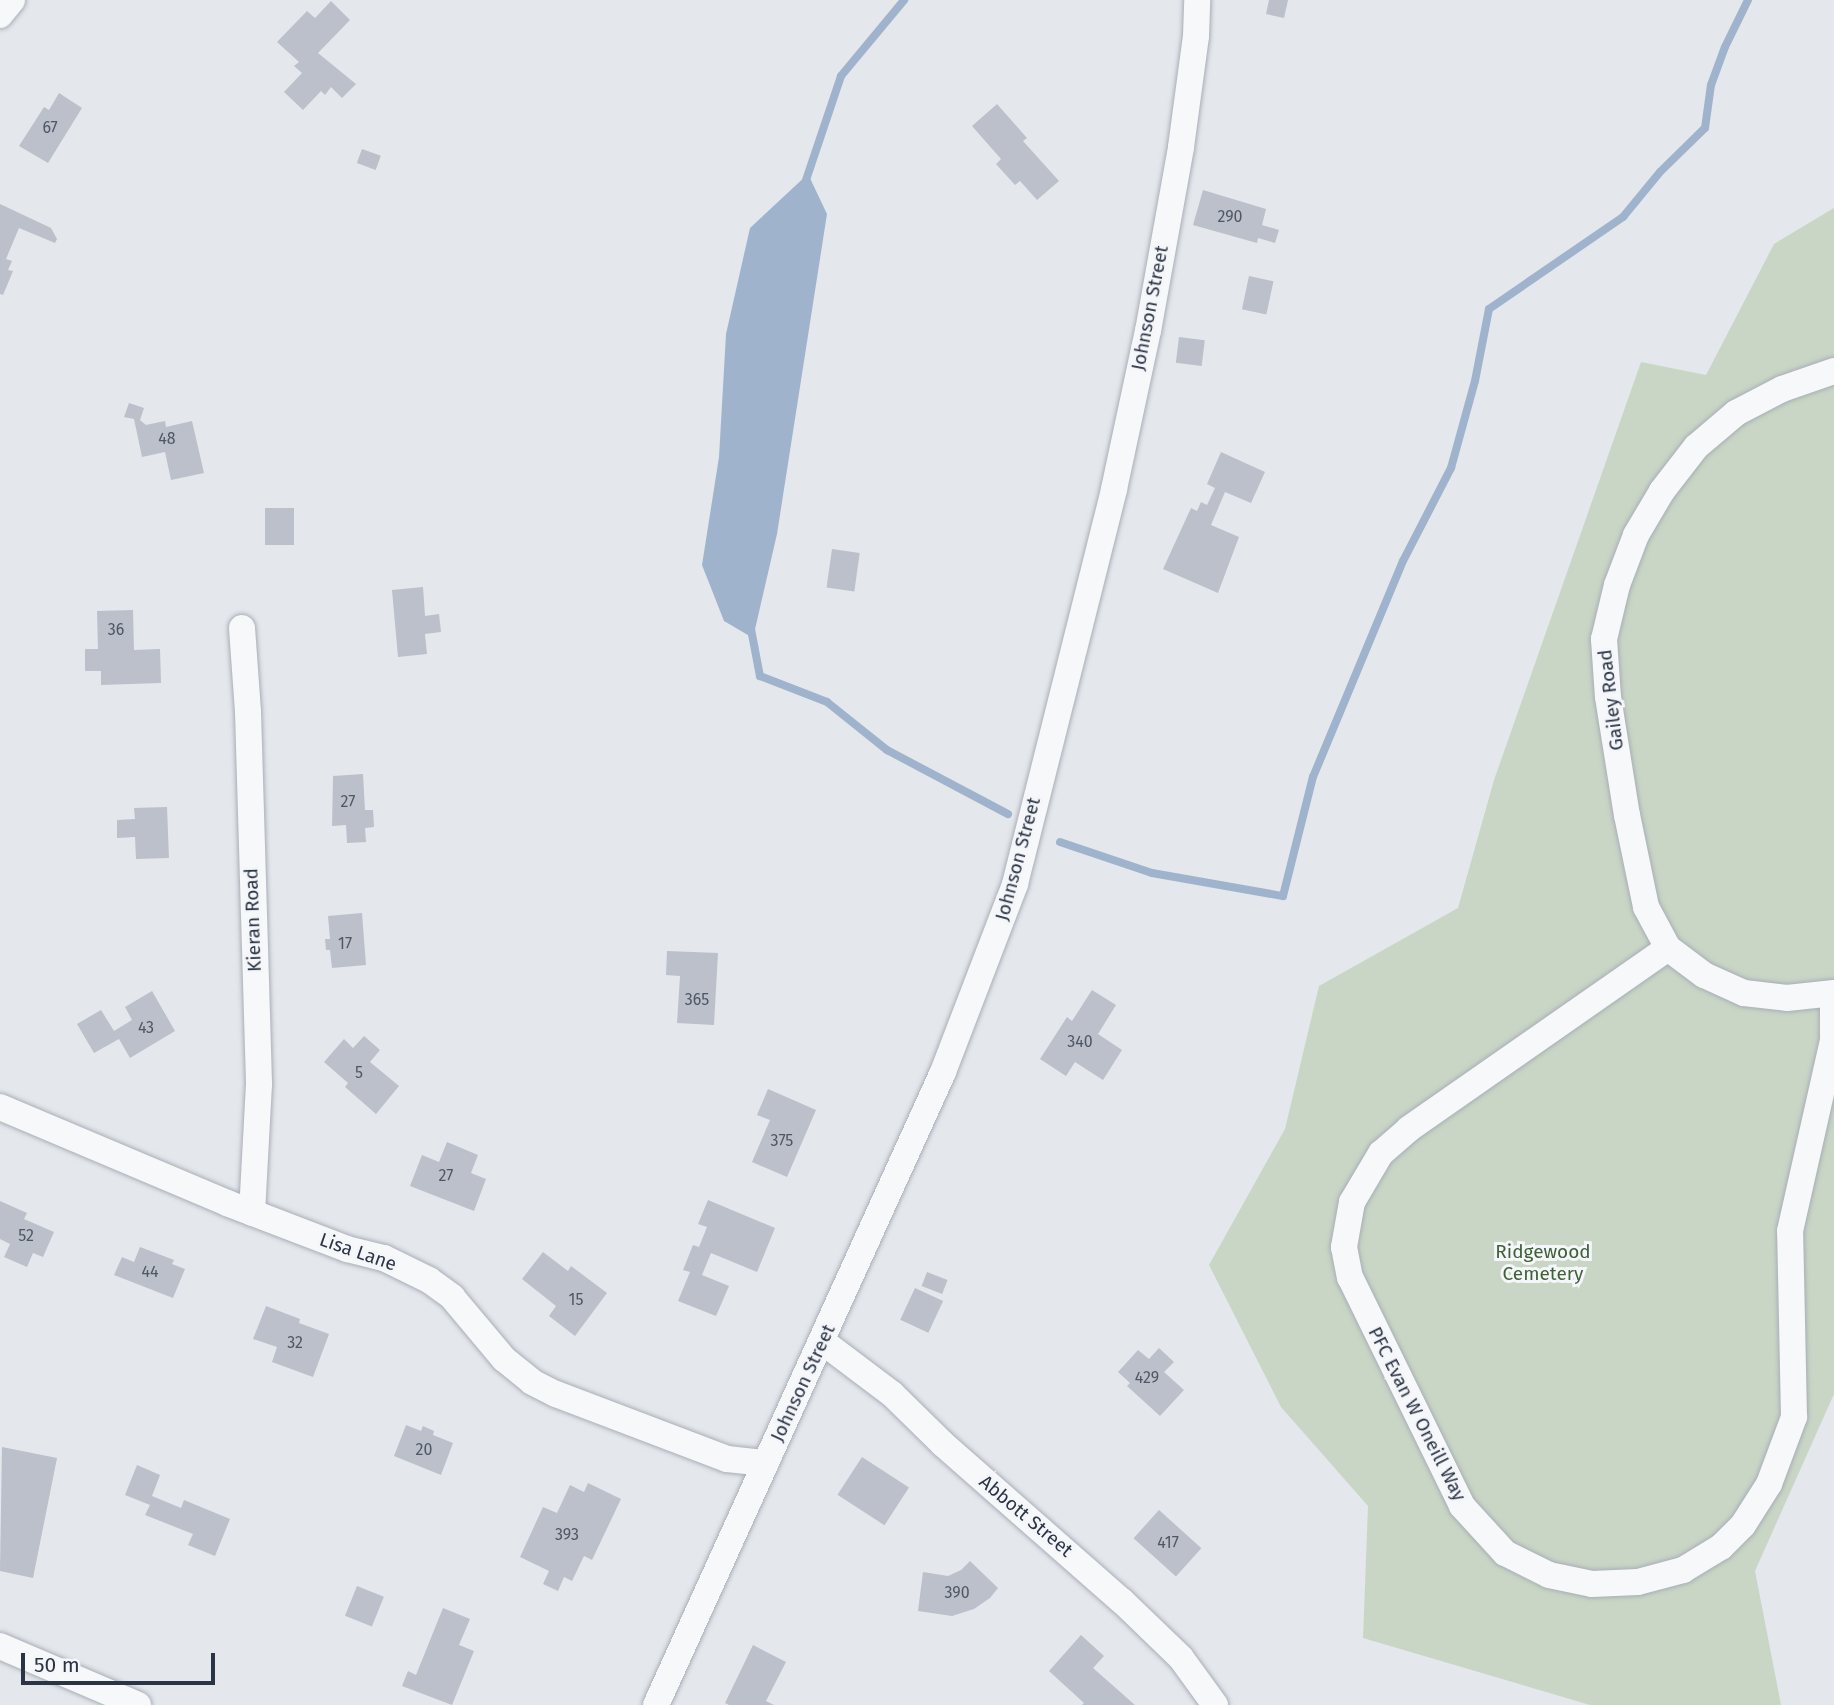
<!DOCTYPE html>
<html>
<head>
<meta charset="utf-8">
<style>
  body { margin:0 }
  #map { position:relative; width:1834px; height:1705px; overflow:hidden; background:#e4e7ec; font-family:"Fira Sans",sans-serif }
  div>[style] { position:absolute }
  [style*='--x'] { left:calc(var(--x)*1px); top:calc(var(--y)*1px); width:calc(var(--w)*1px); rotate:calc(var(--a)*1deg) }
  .green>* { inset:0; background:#c9d6c5 }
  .water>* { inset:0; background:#9fb4cc }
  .stream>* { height:8px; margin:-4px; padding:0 4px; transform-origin:4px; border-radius:4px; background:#9fb4cc }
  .building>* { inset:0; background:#bbc0ca; transform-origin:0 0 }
  .roads { filter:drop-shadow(0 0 2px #a9aeb7) drop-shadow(0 0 2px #a9aeb7) }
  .minor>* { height:26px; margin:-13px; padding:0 13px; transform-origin:13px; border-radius:13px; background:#f7f8fa }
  span { translate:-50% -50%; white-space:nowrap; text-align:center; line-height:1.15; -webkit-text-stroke:6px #f4f6f9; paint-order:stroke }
  .number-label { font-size:16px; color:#4f5766 }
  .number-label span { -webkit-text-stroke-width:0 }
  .street-label { font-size:19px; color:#2b3445 }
  .park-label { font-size:19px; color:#3f6138 }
  .scale { position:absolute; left:21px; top:1653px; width:194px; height:32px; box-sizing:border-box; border:4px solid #2b3445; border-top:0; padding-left:9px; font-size:21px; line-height:24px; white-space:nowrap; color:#2b3445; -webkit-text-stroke:5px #f4f6f9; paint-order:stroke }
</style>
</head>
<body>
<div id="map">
  <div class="green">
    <div style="clip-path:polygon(1834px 208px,1834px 1394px,1755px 1571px,1781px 1705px,1590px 1705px,1363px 1638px,1368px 1506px,1281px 1407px,1209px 1265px,1285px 1129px,1319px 986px,1458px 908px,1494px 780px,1641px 362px,1706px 375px,1774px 244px)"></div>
  </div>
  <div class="water">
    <div style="clip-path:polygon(808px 174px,827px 214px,777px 534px,753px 638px,724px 621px,702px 565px,719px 457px,726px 334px,750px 228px)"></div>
  </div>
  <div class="stream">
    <div style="--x:805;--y:183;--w:113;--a:-71.4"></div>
    <div style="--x:841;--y:76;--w:99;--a:-50.3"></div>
    <div style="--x:751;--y:629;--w:48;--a:79.2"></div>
    <div style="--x:760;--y:676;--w:72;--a:21.2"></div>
    <div style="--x:827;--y:702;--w:77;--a:38.7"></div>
    <div style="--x:887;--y:750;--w:137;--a:27.9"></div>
    <div style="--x:1060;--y:842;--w:97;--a:18.6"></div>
    <div style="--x:1152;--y:873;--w:133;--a:10"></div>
    <div style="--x:1283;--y:896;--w:123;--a:-75.9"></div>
    <div style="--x:1313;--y:777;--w:234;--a:-67.4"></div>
    <div style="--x:1403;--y:561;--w:105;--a:-62.7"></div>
    <div style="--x:1451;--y:468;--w:90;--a:-74.6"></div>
    <div style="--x:1475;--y:381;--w:73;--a:-79"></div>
    <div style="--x:1489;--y:309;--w:163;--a:-34.5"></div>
    <div style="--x:1623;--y:217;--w:58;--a:-50.6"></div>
    <div style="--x:1660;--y:172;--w:63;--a:-44.4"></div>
    <div style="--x:1705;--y:128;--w:43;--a:-82.1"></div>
    <div style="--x:1711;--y:85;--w:40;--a:-69.8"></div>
    <div style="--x:1725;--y:47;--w:52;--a:-63.9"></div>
  </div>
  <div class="building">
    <div style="clip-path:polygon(1269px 0,1288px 0,1284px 18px,1266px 14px)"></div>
    <div style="clip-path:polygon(331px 1px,350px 20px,318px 53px,356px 84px,342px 98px,331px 87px,325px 95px,321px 91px,303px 110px,284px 92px,302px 73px,294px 66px,299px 62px,277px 42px,307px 11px,315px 18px)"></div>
    <div style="clip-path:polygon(59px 93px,82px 108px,48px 163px,19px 146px,44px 107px,49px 110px)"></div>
    <div style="clip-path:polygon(997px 104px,1027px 138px,1023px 141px,1059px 181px,1037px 200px,1020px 181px,1015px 185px,996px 164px,1001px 159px,972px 126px)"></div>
    <div style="left:362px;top:149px;width:20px;height:15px;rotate:20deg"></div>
    <div style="clip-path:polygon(1203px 190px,1266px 209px,1262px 225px,1279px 230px,1275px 243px,1258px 238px,1257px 243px,1193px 225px)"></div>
    <div style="clip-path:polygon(0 204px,51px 228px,57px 239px,55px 243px,19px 228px,6px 259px,12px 261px,8px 270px,13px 271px,3px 295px,0 294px)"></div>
    <div style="left:1249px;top:276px;width:25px;height:34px;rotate:12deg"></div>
    <div style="left:1179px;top:337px;width:26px;height:26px;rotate:7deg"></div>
    <div style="clip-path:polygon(129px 403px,144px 408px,140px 420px,146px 425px,165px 421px,166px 427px,192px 421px,204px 473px,171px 480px,165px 452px,142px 457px,134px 419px,124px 417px)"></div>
    <div style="clip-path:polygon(1221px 452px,1265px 472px,1251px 503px,1225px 492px,1211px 525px,1239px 537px,1218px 593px,1163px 569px,1191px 508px,1197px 511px,1201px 502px,1207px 505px,1215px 488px,1207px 484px)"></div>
    <div style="left:294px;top:508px;width:37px;height:29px;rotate:90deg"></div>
    <div style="left:832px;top:549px;width:28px;height:39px;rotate:8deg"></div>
    <div style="clip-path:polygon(423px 587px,425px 616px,439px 614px,441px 632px,425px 634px,427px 654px,398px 657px,392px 590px)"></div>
    <div style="clip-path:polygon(133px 610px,134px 650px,160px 649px,161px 683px,101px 685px,101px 671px,85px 671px,85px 649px,98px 649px,97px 611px)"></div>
    <div style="clip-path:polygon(363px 774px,365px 810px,373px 810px,374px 827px,365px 828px,366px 842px,347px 843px,346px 825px,332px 826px,333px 776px)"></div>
    <div style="clip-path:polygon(167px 807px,169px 858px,136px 859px,135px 837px,117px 838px,117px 820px,135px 819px,134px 808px)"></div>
    <div style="clip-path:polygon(362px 913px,366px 965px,332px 968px,330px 950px,326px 950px,325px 939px,330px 939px,328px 916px)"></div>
    <div style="clip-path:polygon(667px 951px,718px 953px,714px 1025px,677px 1023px,680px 976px,666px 975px)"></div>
    <div style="clip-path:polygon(1092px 990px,1116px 1005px,1098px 1034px,1122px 1050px,1103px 1080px,1075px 1062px,1066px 1076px,1040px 1059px,1067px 1017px,1072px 1021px)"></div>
    <div style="clip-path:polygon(152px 991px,175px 1031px,130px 1058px,119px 1039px,94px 1053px,77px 1024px,101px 1010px,114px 1031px,132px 1020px,125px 1007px)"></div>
    <div style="clip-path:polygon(364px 1036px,380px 1050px,370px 1062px,399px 1086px,376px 1114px,345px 1087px,348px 1083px,324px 1062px,344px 1039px,353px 1048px)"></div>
    <div style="clip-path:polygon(768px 1089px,816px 1110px,787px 1177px,752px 1162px,770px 1120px,757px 1115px)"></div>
    <div style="clip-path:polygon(447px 1142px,478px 1155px,471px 1173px,486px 1179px,474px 1211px,410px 1186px,422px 1155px,439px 1162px)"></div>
    <div style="clip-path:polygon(708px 1200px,775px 1228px,757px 1272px,711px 1253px,702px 1275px,729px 1286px,716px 1316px,678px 1301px,690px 1272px,683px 1270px,693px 1245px,699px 1247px,707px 1227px,698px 1224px)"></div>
    <div style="clip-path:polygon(0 1201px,27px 1213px,24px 1219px,54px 1232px,43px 1257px,33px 1253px,27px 1267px,4px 1257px,10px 1244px,0 1239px)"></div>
    <div style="clip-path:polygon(140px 1247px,174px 1260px,172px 1264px,185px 1269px,173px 1298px,114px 1275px,122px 1257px,134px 1262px)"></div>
    <div style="clip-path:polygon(543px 1252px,568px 1271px,571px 1266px,607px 1293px,575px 1336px,549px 1316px,556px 1306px,522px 1279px)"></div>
    <div style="left:927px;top:1272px;width:22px;height:15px;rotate:21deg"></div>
    <div style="left:915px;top:1288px;width:31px;height:35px;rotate:25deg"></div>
    <div style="clip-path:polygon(266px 1306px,300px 1319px,299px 1323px,329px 1334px,313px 1377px,272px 1362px,277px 1347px,253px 1339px)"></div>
    <div style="clip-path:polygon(1159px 1348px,1174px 1362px,1164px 1372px,1184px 1390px,1160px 1416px,1127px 1386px,1130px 1383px,1118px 1372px,1138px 1350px,1149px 1359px)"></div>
    <div style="clip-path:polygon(406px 1425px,421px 1431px,423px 1426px,434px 1431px,433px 1435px,453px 1443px,441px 1475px,394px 1456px)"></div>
    <div style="clip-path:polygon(2px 1447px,57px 1458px,33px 1578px,0 1571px)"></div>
    <div style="left:862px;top:1457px;width:56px;height:45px;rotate:33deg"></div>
    <div style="clip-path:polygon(137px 1465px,160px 1475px,152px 1496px,181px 1508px,184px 1500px,230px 1519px,215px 1556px,188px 1545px,193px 1534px,145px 1515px,150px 1505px,125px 1495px)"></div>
    <div style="clip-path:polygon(588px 1483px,621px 1499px,592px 1560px,584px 1556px,572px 1581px,564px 1577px,558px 1591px,543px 1584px,549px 1571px,520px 1557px,543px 1507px,557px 1513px,570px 1485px,584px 1492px)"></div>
    <div style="left:1159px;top:1510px;width:57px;height:38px;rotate:42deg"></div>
    <div style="clip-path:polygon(970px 1561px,998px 1588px,990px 1598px,974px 1609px,952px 1616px,918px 1611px,923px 1572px,948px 1576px,961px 1570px)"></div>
    <div style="left:357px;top:1586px;width:29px;height:32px;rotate:22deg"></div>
    <div style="clip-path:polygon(443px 1608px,470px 1619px,459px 1645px,474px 1651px,452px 1705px,402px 1686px,408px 1671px,416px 1675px)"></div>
    <div style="clip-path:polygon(1081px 1635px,1104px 1656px,1093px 1668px,1135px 1705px,1082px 1705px,1084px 1703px,1049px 1671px)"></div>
    <div style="clip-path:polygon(753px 1645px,786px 1662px,766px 1701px,774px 1705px,729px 1705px,725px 1703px)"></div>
  </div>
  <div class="roads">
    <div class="minor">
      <div style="--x:0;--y:15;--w:19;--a:-51"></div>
      <div style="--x:1834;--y:371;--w:55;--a:160.9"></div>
      <div style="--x:1782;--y:389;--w:52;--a:152.4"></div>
      <div style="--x:1736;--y:413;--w:52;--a:139.6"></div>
      <div style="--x:1696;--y:447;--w:56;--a:127.7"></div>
      <div style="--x:1662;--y:491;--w:51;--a:120.6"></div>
      <div style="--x:1636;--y:535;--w:53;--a:110.8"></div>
      <div style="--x:1617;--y:585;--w:56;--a:103.5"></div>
      <div style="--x:1604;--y:639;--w:58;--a:86.1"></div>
      <div style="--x:1608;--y:697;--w:120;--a:80.9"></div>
      <div style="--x:1627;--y:815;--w:94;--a:78.3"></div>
      <div style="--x:1646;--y:907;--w:47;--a:61.8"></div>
      <div style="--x:1668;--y:948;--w:45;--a:36.9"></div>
      <div style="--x:1704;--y:975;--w:44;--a:24.2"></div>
      <div style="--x:1744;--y:993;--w:43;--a:6.6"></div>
      <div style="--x:1787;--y:998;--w:47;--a:-6.1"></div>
      <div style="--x:242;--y:628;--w:84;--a:85.9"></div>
      <div style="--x:248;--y:712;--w:372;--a:88.3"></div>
      <div style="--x:259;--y:1084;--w:129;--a:93.1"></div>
      <div style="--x:1668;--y:948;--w:316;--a:145.1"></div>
      <div style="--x:1409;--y:1129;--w:37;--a:139"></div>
      <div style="--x:1381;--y:1153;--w:57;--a:120.6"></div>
      <div style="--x:1352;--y:1202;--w:46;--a:100.1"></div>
      <div style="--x:1344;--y:1247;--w:31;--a:79"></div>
      <div style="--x:1350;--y:1277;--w:255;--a:63.9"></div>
      <div style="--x:1462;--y:1506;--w:64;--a:47.5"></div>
      <div style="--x:1505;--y:1553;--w:49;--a:26.6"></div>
      <div style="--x:1549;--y:1575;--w:44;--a:11.8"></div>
      <div style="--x:1592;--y:1584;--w:46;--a:-2.5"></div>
      <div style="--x:1638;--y:1582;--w:47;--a:-14.9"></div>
      <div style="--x:1683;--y:1570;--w:44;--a:-31.2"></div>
      <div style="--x:1721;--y:1547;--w:31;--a:-45"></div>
      <div style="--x:1743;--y:1525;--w:49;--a:-57.6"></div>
      <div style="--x:1769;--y:1484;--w:72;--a:-69.5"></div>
      <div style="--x:1794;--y:1417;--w:186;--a:-91.2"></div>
      <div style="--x:1790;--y:1231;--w:196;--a:-77.3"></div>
      <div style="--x:1833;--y:1040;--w:46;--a:-90"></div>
      <div style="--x:0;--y:1107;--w:246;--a:22.9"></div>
      <div style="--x:227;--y:1203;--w:129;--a:21"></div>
      <div style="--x:347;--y:1249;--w:38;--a:14"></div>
      <div style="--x:384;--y:1258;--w:50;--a:26.1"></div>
      <div style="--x:429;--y:1280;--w:29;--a:36"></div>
      <div style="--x:452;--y:1297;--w:81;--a:50"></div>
      <div style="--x:504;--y:1359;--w:36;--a:39"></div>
      <div style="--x:532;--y:1382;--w:27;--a:27"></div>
      <div style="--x:556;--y:1394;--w:183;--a:20.8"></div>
      <div style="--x:727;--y:1459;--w:39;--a:6"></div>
      <div style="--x:823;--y:1342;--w:86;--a:37"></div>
      <div style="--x:892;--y:1394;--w:71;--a:44.4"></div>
      <div style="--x:943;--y:1444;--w:238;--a:41.3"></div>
      <div style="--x:1122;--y:1601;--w:82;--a:44"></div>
      <div style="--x:1181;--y:1658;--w:58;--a:54.1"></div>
      <div style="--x:0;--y:1646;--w:150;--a:23.1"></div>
      <div style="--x:656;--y:1705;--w:695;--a:-65.61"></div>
      <div style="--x:943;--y:1072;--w:201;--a:-69"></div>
      <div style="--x:1015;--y:884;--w:407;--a:-75.9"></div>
      <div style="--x:1114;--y:489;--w:162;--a:-77.9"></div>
      <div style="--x:1148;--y:331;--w:187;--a:-79.8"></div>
      <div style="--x:1181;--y:147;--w:112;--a:-82.3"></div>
      <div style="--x:1196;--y:36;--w:36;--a:-88"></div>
    </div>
  </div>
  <div class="number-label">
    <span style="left:50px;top:128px">67</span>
    <span style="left:1230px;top:217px">290</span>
    <span style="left:167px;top:439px">48</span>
    <span style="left:116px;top:630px">36</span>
    <span style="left:348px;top:802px">27</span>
    <span style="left:345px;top:944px">17</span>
    <span style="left:697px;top:1000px">365</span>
    <span style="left:146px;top:1028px">43</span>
    <span style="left:1080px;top:1042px">340</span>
    <span style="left:359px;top:1073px">5</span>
    <span style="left:782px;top:1141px">375</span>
    <span style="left:446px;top:1176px">27</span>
    <span style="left:26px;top:1236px">52</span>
    <span style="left:150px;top:1272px">44</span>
    <span style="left:576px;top:1300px">15</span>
    <span style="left:295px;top:1343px">32</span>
    <span style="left:1147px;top:1378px">429</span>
    <span style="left:424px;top:1450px">20</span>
    <span style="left:567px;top:1535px">393</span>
    <span style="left:1168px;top:1543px">417</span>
    <span style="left:957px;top:1593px">390</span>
  </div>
  <div class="street-label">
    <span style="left:1150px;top:308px;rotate:-79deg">Johnson Street</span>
    <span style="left:1611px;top:700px;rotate:-97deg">Gailey Road</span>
    <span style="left:1018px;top:859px;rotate:-75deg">Johnson Street</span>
    <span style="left:253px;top:920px;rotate:-92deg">Kieran Road</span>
    <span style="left:358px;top:1252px;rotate:19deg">Lisa Lane</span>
    <span style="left:803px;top:1383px;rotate:-65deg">Johnson Street</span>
    <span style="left:1417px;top:1414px;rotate:63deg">PFC Evan W Oneill Way</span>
    <span style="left:1026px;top:1516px;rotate:40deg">Abbott Street</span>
  </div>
  <div class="park-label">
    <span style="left:1543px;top:1263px">Ridgewood<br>Cemetery</span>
  </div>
  <div class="scale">50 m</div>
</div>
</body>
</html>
